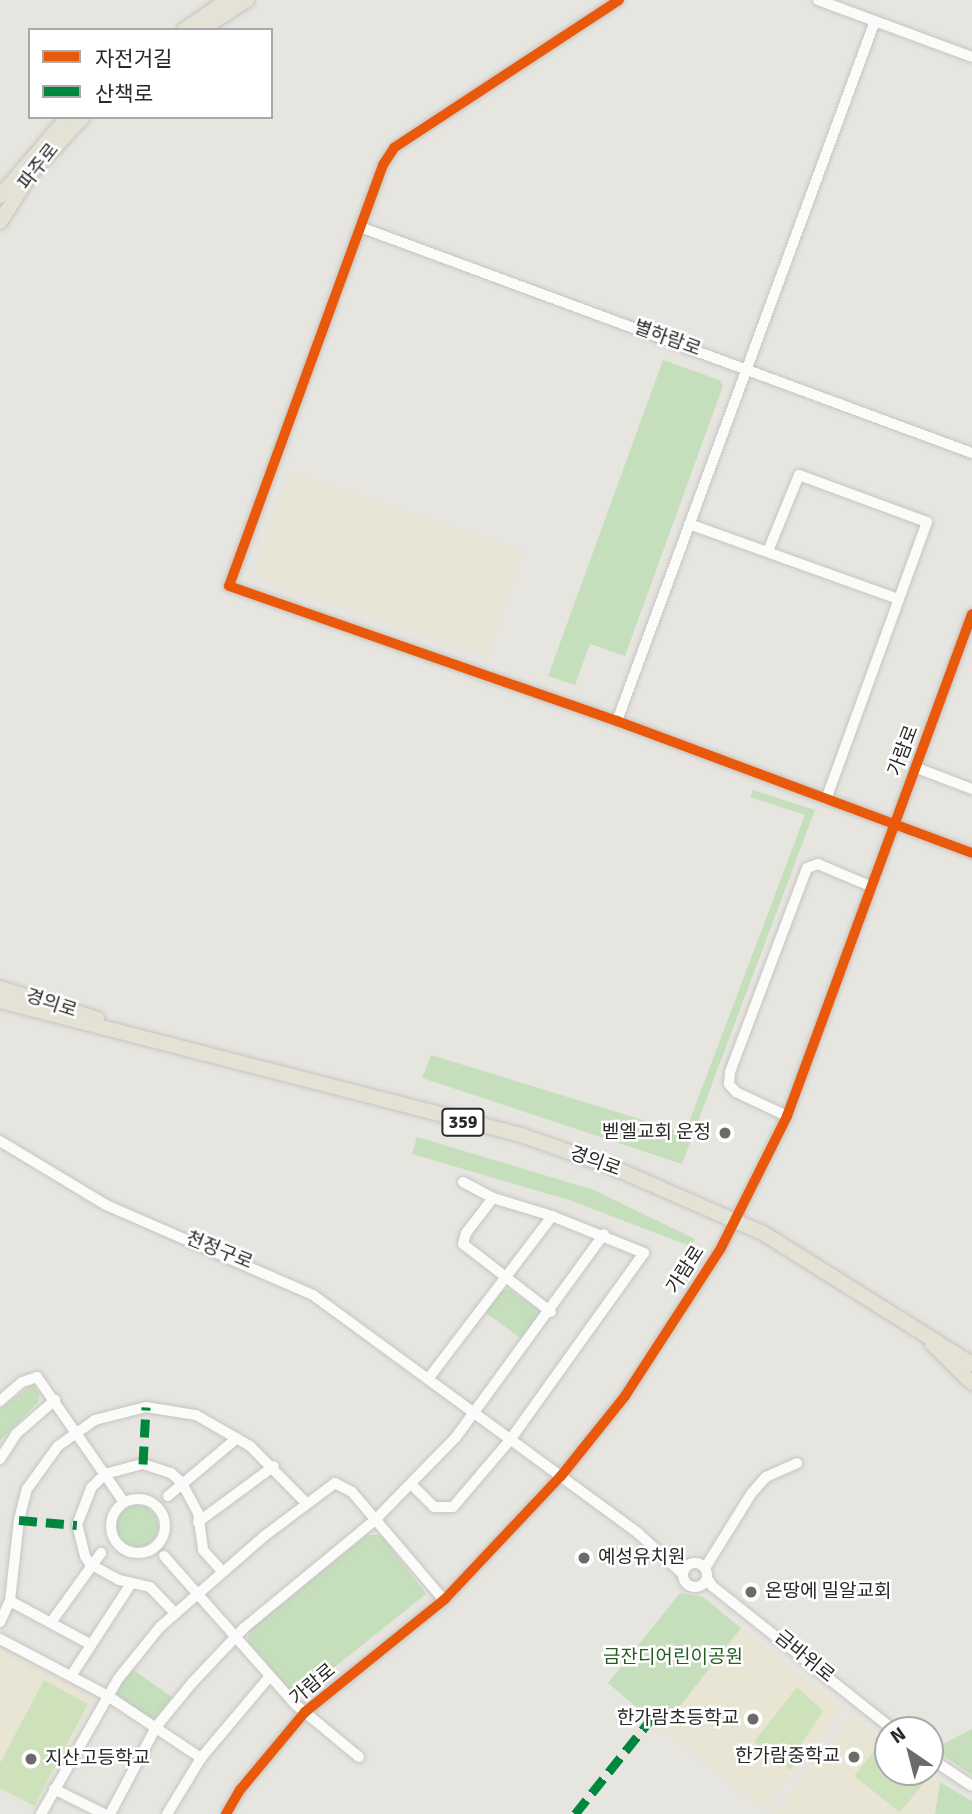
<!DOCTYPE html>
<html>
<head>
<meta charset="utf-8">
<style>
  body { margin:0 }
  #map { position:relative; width:972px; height:1814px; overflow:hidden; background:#e6e5df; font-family:Signika,"Noto Sans KR",sans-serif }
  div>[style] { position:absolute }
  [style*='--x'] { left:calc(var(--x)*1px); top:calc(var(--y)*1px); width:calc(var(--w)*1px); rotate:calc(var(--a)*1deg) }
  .education>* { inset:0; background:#e8e5d5; transform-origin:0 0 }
  .green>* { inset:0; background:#c5dfbc }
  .round { border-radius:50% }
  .pitch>* { inset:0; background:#cde2ba }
  .roads { filter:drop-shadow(0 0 2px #c5c4c4) drop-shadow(0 0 2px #c5c4c4) }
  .minor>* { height:10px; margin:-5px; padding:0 5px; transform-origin:5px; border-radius:5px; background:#fbfbfa }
  .minor>.ring { margin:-5px; padding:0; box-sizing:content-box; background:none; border:10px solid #fbfbfa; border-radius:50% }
  .major>* { height:14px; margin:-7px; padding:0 7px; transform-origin:7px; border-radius:7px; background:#e4e2d5 }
  .quiet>* { height:9px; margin-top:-4.5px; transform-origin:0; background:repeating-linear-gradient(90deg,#00873e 0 18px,transparent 0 27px) }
  .cycleway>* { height:10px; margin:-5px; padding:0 5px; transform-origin:5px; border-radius:5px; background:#e8590c }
  .dots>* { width:19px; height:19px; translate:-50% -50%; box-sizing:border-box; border:4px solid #fff; border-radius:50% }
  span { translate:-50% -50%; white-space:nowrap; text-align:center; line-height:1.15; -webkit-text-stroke:5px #fff; paint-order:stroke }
  .shield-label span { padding:2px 5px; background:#fff; border:2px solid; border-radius:5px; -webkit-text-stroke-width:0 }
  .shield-label { font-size:18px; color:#292929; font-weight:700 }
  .street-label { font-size:19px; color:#292929 }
  .poi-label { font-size:19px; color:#292929 }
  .right { translate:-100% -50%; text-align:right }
  .left { translate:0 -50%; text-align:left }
  .park-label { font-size:19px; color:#255d22 }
  .legend { position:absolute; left:28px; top:28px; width:245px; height:91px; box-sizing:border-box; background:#fff; border:2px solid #a9a9a9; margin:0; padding:9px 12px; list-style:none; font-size:21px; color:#292929 }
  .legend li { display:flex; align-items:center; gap:14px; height:35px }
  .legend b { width:35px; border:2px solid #a9a9a9 }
  .north { position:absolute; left:874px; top:1716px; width:70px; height:70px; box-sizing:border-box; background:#fff; border:2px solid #a9a9a9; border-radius:50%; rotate:325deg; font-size:19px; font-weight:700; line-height:28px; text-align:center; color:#292929 }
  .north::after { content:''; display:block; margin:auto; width:24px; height:32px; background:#6b6b69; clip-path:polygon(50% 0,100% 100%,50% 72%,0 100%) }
</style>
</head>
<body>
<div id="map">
  <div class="education">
    <div style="left:290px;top:472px;width:246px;height:110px;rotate:19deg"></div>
    <div style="left:741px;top:1628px;width:130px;height:128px;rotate:38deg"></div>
    <div style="clip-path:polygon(0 1646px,95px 1698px,35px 1809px,0 1791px)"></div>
    <div style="clip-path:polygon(852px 1715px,888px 1742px,888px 1772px,927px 1772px,940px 1782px,935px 1814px,775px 1814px)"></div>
  </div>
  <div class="green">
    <div style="clip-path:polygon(663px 360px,719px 380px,723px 386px,625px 656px,590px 644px,575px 685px,548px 676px)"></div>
    <div style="clip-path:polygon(753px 790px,815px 810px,682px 1164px,422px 1078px,431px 1055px,685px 1133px,805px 815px,750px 797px)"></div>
    <div style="clip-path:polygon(417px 1137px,594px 1190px,695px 1239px,690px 1246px,569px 1200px,412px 1154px)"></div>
    <div style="clip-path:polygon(509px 1289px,540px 1311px,542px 1318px,524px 1341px,485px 1312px,501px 1291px)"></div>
    <div style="clip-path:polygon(33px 1384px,40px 1395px,38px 1402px,0 1441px,0 1409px)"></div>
    <div class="round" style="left:116px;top:1505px;width:42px;height:42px"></div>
    <div style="clip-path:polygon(367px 1535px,381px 1535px,426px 1594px,306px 1690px,289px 1690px,248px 1641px,249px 1630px)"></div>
    <div style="clip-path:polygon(680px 1593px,703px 1597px,741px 1628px,662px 1729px,608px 1683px)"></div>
    <div style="clip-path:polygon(132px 1669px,172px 1697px,156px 1718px,150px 1719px,118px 1698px,116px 1690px)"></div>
    <div style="clip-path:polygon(972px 1729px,972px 1775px,934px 1749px)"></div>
    <div style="clip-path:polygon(940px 1782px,972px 1801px,972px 1814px,935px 1814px)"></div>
  </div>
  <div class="pitch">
    <div style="clip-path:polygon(44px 1680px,88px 1704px,34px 1806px,0 1788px,0 1763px)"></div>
    <div style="clip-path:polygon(797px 1687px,823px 1711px,797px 1751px,801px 1755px,790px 1770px,754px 1742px)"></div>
    <div style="clip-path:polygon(878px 1746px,888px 1754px,888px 1772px,911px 1772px,924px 1783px,900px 1812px,854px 1776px)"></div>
  </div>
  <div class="roads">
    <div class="minor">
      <div style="--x:619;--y:0;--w:269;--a:146.7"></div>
      <div style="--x:394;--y:148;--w:20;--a:123"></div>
      <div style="--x:383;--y:165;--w:448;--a:110.1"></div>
      <div style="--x:229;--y:586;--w:411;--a:19.2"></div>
      <div style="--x:617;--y:721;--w:379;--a:20.4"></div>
      <div style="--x:818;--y:0;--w:164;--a:20.3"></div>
      <div style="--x:360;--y:227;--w:652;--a:20.27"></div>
      <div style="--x:689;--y:524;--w:223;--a:19.7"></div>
      <div style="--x:768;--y:551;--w:82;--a:-67.8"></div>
      <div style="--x:799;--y:475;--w:136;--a:20.2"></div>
      <div style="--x:927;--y:522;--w:295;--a:110"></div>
      <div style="--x:617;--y:721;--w:746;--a:-69.77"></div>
      <div style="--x:917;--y:768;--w:59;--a:20.9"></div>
      <div style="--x:787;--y:1116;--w:56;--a:-154.8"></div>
      <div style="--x:736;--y:1092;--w:11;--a:-131"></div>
      <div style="--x:729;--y:1084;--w:12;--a:-85"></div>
      <div style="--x:730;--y:1072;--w:218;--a:-69.3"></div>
      <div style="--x:807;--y:868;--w:12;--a:-20"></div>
      <div style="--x:818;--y:864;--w:56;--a:22.9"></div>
      <div style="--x:0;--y:1141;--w:124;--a:31.1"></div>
      <div style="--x:106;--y:1205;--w:226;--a:23.5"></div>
      <div style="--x:313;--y:1295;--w:404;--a:36.2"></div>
      <div style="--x:639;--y:1534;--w:58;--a:42.2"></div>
      <div style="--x:493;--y:1198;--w:44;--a:127.6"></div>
      <div style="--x:466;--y:1233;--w:11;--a:105"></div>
      <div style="--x:463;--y:1244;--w:111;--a:37.7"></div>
      <div style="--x:428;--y:1379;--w:205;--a:-52.7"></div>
      <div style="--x:0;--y:1401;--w:29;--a:-41"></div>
      <div style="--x:22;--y:1382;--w:16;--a:-18"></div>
      <div style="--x:37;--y:1377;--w:152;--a:55.2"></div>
      <div style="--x:0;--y:1459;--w:30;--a:-57"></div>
      <div style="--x:16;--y:1434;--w:52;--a:-41.1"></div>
      <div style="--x:411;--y:1484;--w:33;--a:45"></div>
      <div style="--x:434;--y:1507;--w:19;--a:0"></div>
      <div style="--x:453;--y:1507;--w:88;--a:-49.6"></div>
      <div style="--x:510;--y:1440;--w:230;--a:-54.4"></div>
      <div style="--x:644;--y:1253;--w:99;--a:-158.1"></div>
      <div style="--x:552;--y:1216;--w:62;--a:-163"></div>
      <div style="--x:493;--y:1198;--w:34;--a:-152"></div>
      <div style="--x:168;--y:1496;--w:90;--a:-40"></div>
      <div class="ring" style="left:111px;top:1499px;width:44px;height:44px"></div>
      <div style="--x:198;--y:1522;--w:94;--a:-36.4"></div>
      <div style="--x:164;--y:1556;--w:198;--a:48.5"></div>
      <div style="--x:295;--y:1704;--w:83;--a:39.6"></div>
      <div class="ring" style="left:683px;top:1563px;width:14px;height:14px"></div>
      <div style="--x:705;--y:1568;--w:87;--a:-58.1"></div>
      <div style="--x:751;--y:1494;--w:23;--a:-49"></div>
      <div style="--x:766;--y:1477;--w:34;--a:-24"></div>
      <div style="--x:707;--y:1578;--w:9;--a:58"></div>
      <div style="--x:712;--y:1586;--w:232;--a:38.4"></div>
      <div style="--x:10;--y:1601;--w:91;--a:28.3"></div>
      <div style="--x:174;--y:1612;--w:35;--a:-134"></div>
      <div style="--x:150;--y:1587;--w:32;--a:-167"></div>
      <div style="--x:119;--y:1580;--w:33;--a:-151"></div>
      <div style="--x:90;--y:1564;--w:9;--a:-122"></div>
      <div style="--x:85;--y:1556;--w:32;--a:-104"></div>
      <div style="--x:77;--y:1525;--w:40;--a:-69"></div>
      <div style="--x:91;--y:1488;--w:20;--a:-45"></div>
      <div style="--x:105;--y:1474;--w:39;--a:-15"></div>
      <div style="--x:143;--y:1464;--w:29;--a:18"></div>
      <div style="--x:171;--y:1473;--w:15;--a:42"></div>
      <div style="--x:182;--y:1483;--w:34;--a:62"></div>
      <div style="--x:198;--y:1513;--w:37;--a:82"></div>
      <div style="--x:203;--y:1550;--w:28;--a:48"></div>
      <div style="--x:52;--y:1621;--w:84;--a:-54.2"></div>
      <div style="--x:0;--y:1622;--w:23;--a:-65"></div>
      <div style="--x:10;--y:1601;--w:81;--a:-83.7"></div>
      <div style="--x:19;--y:1520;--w:32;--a:-76"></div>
      <div style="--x:27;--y:1489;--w:53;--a:-54.2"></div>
      <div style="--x:58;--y:1446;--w:45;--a:-35.1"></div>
      <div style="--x:95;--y:1420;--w:53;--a:-14.3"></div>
      <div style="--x:146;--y:1407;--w:51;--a:9.1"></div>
      <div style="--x:196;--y:1415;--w:62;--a:29.9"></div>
      <div style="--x:250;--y:1446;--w:80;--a:45.5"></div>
      <div style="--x:0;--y:1639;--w:122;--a:27.8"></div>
      <div style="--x:108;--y:1696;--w:112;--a:33.7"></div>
      <div style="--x:71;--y:1676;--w:108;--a:-57"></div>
      <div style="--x:930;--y:1758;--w:50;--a:33.7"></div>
      <div style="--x:54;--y:1789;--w:56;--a:26.6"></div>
      <div style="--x:41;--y:1814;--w:155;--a:-60.3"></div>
      <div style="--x:118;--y:1679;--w:67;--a:-51.1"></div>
      <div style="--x:160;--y:1627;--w:137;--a:-41.1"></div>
      <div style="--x:263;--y:1537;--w:90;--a:-36.9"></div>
      <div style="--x:335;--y:1483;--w:19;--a:28"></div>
      <div style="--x:352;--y:1492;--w:142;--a:49.6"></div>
      <div style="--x:110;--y:1814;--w:98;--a:-62.1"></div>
      <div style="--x:156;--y:1727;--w:57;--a:-50.7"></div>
      <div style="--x:192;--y:1683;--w:76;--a:-46.6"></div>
      <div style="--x:244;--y:1628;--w:170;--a:-39.5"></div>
      <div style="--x:375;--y:1520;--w:116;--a:-45.7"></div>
      <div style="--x:456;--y:1437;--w:251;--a:-53.9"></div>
      <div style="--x:167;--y:1814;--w:66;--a:-58.7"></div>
      <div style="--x:201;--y:1758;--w:107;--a:-49.9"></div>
      <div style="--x:226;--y:1814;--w:28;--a:-60"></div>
      <div style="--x:240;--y:1790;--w:102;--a:-50.2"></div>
      <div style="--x:305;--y:1712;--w:179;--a:-38.9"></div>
      <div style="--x:444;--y:1600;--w:170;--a:-46.7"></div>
      <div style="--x:561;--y:1476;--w:102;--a:-51.3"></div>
      <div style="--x:625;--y:1396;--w:176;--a:-57"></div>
      <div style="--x:721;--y:1248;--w:148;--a:-63.4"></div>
      <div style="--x:787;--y:1116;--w:535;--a:-69.77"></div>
    </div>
    <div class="major">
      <div style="--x:184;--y:30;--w:53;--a:-34.3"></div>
      <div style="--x:201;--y:30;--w:55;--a:-33.1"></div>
      <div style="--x:0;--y:196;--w:104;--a:-49.3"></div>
      <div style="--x:0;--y:222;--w:59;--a:-57.4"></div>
      <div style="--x:32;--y:172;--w:75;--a:-47.2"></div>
      <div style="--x:0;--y:988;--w:102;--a:17.7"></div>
      <div style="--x:0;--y:1001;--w:538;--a:14.42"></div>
      <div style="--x:521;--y:1135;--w:99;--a:19.5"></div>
      <div style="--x:614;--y:1168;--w:163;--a:23.6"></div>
      <div style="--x:763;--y:1233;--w:247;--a:32.1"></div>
      <div style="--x:932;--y:1344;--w:56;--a:44.3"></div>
    </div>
  </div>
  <div class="quiet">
    <div style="--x:143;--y:1464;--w:57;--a:-87"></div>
    <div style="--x:19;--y:1520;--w:58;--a:4.9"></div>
    <div style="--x:575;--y:1814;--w:123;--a:-51.3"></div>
  </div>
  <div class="cycleway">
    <div style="--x:619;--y:0;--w:269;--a:146.7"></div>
    <div style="--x:394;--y:148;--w:20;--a:123"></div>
    <div style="--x:383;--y:165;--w:448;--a:110.1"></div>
    <div style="--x:229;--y:586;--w:411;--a:19.2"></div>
    <div style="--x:617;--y:721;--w:379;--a:20.4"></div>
    <div style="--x:226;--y:1814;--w:28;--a:-60"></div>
    <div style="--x:240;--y:1790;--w:102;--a:-50.2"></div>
    <div style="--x:305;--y:1712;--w:179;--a:-38.9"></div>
    <div style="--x:444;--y:1600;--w:170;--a:-46.7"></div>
    <div style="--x:561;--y:1476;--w:102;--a:-51.3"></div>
    <div style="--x:625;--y:1396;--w:176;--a:-57"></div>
    <div style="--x:721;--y:1248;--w:148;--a:-63.4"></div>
    <div style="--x:787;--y:1116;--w:535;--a:-69.77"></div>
  </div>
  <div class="dots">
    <div style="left:725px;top:1133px;background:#6b6b69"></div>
    <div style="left:584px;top:1558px;background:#6b6b69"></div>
    <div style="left:751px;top:1592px;background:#6b6b69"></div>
    <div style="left:753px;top:1719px;background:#6b6b69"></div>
    <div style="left:854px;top:1757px;background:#6b6b69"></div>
    <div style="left:31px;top:1759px;background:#6b6b69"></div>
  </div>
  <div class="shield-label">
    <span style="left:463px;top:1122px">359</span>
  </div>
  <div class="street-label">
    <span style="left:39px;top:167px;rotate:-52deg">파주로</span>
    <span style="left:667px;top:339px;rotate:20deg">별하람로</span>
    <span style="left:904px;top:751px;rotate:-69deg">가람로</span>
    <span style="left:51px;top:1004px;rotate:18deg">경의로</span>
    <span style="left:595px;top:1162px;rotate:20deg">경의로</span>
    <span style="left:219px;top:1251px;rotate:22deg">천정구로</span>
    <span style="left:686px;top:1270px;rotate:-57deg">가람로</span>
    <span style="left:804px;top:1657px;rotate:39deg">금바위로</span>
    <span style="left:313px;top:1685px;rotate:-40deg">가람로</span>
  </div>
  <div class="poi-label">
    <span class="right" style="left:711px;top:1133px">벧엘교회 운정</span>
    <span class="left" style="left:598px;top:1558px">예성유치원</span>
    <span class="left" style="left:765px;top:1592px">온땅에 밀알교회</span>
    <span class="right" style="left:739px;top:1719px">한가람초등학교</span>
    <span class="right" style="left:840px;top:1757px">한가람중학교</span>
    <span class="left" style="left:45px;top:1759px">지산고등학교</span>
  </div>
  <div class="park-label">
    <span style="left:673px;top:1658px">금잔디어린이공원</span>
  </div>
  <ul class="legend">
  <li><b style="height:9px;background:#e8590c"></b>자전거길</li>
  <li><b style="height:9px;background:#00873e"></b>산책로</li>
  </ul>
  <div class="north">N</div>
</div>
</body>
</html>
